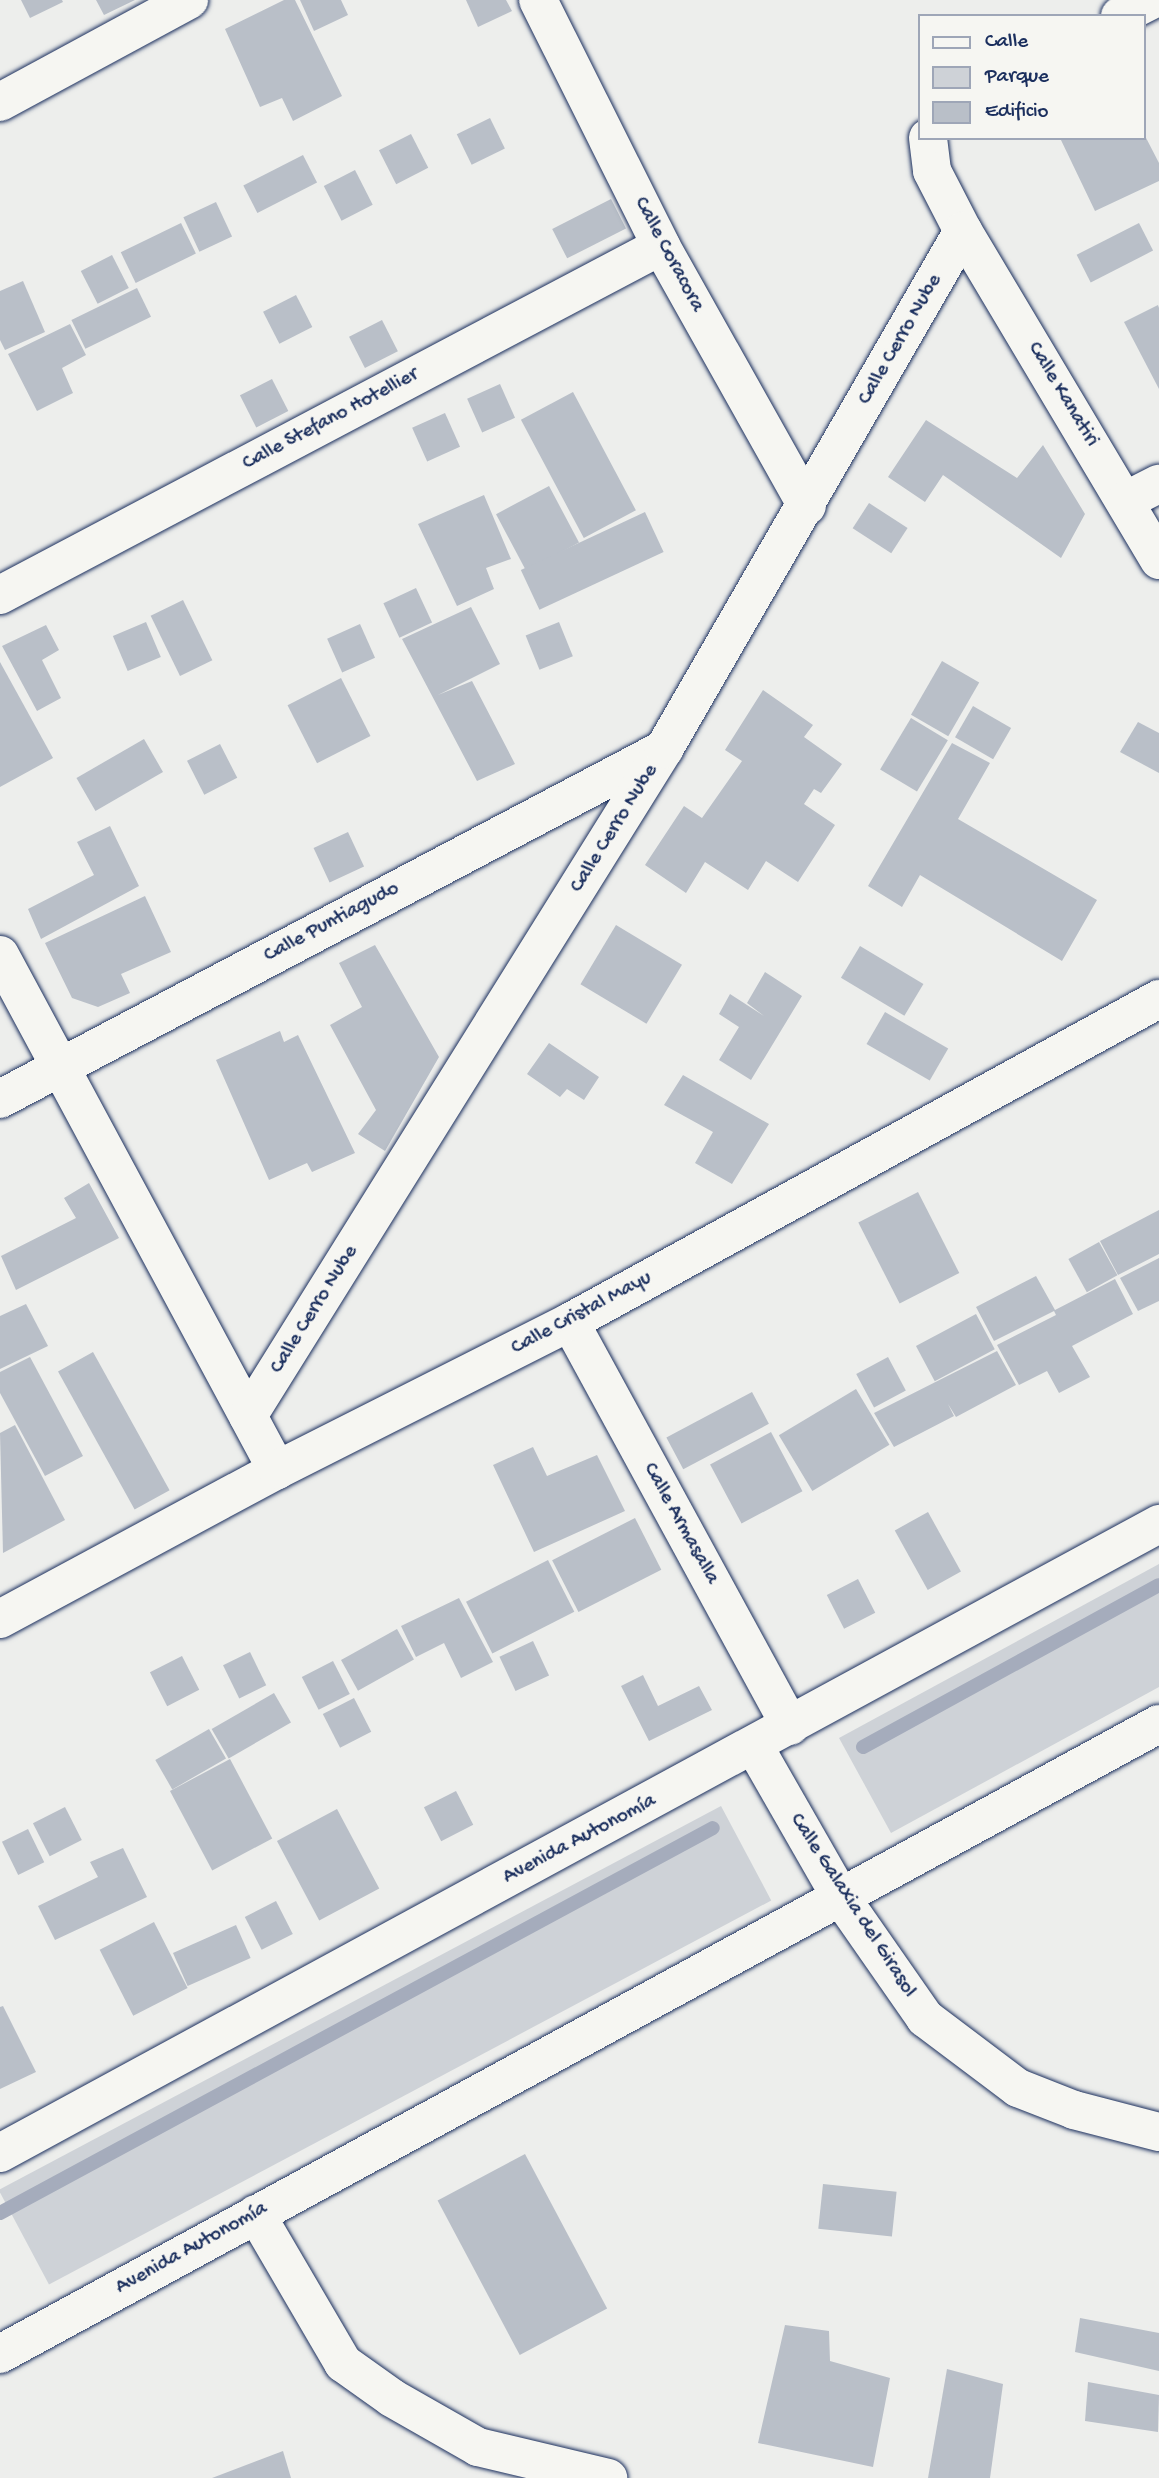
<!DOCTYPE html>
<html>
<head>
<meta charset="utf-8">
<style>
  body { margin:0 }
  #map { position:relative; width:1159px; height:2478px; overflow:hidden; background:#edeeec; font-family:"Gochi Hand",sans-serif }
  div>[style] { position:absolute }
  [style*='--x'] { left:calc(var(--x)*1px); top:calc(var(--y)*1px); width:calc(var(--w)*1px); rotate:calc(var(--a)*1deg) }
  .green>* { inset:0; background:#ced2d7; transform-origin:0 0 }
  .stream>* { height:14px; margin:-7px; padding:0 7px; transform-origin:7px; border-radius:7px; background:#a5acbc }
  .building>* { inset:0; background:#b9bfc8; transform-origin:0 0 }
  .roads { filter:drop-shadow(0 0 2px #1b2f5e) drop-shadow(0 0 2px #1b2f5e) }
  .minor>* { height:38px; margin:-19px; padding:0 19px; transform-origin:19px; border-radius:19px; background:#f6f6f2 }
  .tertiary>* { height:38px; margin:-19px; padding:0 19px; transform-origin:19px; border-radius:19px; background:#f6f6f2 }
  span { translate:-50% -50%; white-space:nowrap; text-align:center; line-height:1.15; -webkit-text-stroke:5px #f6f6f2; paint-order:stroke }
  .street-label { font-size:21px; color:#1b2f5e }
  .legend { position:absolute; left:918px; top:14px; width:228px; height:126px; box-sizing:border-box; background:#f6f6f2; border:2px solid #9ea6b7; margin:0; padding:9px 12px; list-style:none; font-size:21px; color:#1b2f5e }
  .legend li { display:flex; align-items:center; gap:14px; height:35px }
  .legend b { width:35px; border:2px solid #9ea6b7 }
</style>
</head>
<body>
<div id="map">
  <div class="green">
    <div style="clip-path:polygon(1159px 1564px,1159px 1687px,891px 1833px,839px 1738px)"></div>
    <div style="left:721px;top:1806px;width:107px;height:818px;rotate:62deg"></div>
  </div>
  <div class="stream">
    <div style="--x:863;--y:1747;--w:337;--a:-28.7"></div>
    <div style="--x:0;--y:2213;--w:810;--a:-28.37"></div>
  </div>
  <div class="building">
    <div style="clip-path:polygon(21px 0,62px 0,63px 2px,30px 18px)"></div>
    <div style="clip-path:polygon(96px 0,135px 0,104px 15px)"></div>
    <div style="clip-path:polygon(284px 0,295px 0,342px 96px,293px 121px,282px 98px,260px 107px,225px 29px)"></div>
    <div style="clip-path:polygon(300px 0,341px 0,348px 15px,314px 31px)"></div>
    <div style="clip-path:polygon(466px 0,506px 0,512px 11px,478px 27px)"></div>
    <div style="left:490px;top:118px;width:34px;height:37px;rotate:64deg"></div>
    <div style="clip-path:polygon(1143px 132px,1159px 163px,1159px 181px,1095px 211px,1060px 138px,1143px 138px)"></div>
    <div style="left:411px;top:134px;width:38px;height:36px;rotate:63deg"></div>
    <div style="left:303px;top:155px;width:31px;height:67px;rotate:63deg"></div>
    <div style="left:355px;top:170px;width:39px;height:35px;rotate:63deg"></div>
    <div style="left:611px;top:199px;width:33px;height:66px;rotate:63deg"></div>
    <div style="left:216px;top:202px;width:38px;height:36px;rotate:65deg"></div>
    <div style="left:181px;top:223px;width:34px;height:67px;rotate:64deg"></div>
    <div style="left:1139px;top:223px;width:31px;height:70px;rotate:63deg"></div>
    <div style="left:112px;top:255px;width:37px;height:35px;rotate:63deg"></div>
    <div style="clip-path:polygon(23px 281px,45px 332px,5px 350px,0 340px,0 291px)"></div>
    <div style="left:137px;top:288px;width:32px;height:73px;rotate:64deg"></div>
    <div style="left:296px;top:295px;width:36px;height:37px;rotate:63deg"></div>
    <div style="clip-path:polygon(1158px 305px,1159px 308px,1159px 389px,1124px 322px)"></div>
    <div style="left:382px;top:320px;width:35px;height:37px;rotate:63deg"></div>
    <div style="clip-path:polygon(70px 324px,86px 355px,62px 368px,73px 393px,37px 411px,8px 354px)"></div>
    <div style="left:272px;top:379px;width:36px;height:36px;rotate:63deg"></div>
    <div style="left:500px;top:384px;width:37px;height:36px;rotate:66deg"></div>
    <div style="left:573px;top:392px;width:134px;height:59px;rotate:62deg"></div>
    <div style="left:445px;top:413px;width:37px;height:36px;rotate:66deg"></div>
    <div style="clip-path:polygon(926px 420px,1017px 478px,1043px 445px,1085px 514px,1061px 558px,943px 475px,925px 502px,888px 477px)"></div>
    <div style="left:549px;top:486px;width:64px;height:60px;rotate:62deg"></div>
    <div style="clip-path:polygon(484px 495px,511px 559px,486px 568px,494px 589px,457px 606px,418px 524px)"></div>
    <div style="left:869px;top:503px;width:46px;height:30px;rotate:33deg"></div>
    <div style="left:645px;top:512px;width:44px;height:137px;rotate:65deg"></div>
    <div style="left:416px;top:588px;width:38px;height:36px;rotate:65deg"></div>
    <div style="left:183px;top:600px;width:67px;height:36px;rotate:64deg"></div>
    <div style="clip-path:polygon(471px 607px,500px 664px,438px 695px,472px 681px,515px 764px,477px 781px,402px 639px)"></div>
    <div style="left:146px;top:622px;width:38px;height:36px;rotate:67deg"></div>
    <div style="left:559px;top:622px;width:37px;height:36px;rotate:68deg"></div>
    <div style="left:360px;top:624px;width:37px;height:36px;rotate:66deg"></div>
    <div style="clip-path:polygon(46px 625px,59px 650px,42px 660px,61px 698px,37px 711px,2px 646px)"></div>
    <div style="left:942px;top:661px;width:43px;height:62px;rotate:30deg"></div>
    <div style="clip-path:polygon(0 662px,53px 758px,0 787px)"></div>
    <div style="left:341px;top:678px;width:65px;height:60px;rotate:63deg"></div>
    <div style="clip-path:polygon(763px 690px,813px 725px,804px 737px,842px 764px,821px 793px,814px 789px,804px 804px,835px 825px,798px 882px,766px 861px,748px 890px,705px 862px,686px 893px,645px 865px,684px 806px,702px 818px,742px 761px,725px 750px)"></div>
    <div style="left:973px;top:706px;width:44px;height:36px;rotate:30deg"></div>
    <div style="left:911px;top:718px;width:43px;height:60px;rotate:31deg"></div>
    <div style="clip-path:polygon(1138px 722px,1159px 733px,1159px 773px,1120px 752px)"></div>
    <div style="left:144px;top:739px;width:38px;height:78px;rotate:60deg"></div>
    <div style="clip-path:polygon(952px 743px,990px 763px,958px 819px,1097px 900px,1062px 961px,920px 875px,902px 907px,868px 886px)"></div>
    <div style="left:220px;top:744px;width:38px;height:37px;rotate:63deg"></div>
    <div style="clip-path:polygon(110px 826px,139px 886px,41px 939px,28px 909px,94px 875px,77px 842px)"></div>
    <div style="left:348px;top:832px;width:38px;height:38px;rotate:65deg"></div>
    <div style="clip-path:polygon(145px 896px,171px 952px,121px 974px,130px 993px,98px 1007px,72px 998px,45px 943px)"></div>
    <div style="left:616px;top:925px;width:77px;height:69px;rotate:31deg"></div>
    <div style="clip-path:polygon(375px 945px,439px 1057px,385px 1151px,358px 1134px,376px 1110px,330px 1025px,362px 1007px,339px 963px)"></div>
    <div style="left:860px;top:946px;width:74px;height:37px;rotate:31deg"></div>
    <div style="clip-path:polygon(765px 972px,802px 996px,751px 1080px,719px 1060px,739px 1027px,719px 1014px,730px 994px,764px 1016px,747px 1003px)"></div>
    <div style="left:885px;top:1012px;width:73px;height:37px;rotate:30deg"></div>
    <div style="clip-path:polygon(280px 1031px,284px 1042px,298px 1035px,355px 1153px,312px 1172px,307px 1163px,269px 1180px,216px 1060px)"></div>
    <div style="clip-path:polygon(549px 1043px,599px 1077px,584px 1100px,567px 1089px,560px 1097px,527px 1074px)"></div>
    <div style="clip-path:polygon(683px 1075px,769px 1124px,732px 1184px,695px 1163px,713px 1132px,664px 1105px)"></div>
    <div style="clip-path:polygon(89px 1183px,119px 1238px,16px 1290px,1px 1256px,76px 1218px,64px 1198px)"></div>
    <div style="left:918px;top:1192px;width:91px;height:67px;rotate:63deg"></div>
    <div style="clip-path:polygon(1159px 1210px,1159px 1254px,1118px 1275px,1100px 1241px)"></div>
    <div style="left:1099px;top:1242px;width:38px;height:35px;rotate:61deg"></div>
    <div style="clip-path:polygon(1159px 1258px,1159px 1301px,1138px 1311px,1120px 1278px)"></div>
    <div style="clip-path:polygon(1036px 1276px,1055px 1310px,1115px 1279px,1133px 1314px,1072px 1346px,1090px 1377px,1059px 1393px,1047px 1371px,1019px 1385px,997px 1345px,1056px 1315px,1054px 1311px,994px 1341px,976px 1307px)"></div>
    <div style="clip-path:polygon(26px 1304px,48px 1346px,0 1369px,0 1316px)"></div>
    <div style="left:976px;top:1314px;width:40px;height:68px;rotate:62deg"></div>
    <div style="clip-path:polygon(997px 1351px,1016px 1385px,956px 1417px,948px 1404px,954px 1416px,894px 1447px,874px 1413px)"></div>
    <div style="left:93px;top:1352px;width:158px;height:40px;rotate:61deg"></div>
    <div style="clip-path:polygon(30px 1357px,83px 1456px,45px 1476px,0 1393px,0 1372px)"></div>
    <div style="left:888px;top:1357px;width:38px;height:36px;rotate:62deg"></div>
    <div style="left:856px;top:1389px;width:65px;height:90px;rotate:59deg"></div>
    <div style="left:752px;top:1392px;width:36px;height:97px;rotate:62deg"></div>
    <div style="clip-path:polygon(15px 1425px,65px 1520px,3px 1553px,0 1433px)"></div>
    <div style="left:771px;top:1432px;width:67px;height:69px;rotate:62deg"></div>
    <div style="clip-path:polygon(533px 1447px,547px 1476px,597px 1455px,625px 1511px,534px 1552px,493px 1465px)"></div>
    <div style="left:928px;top:1512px;width:68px;height:38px;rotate:61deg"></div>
    <div style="left:635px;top:1518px;width:58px;height:93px;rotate:63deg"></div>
    <div style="left:548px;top:1560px;width:58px;height:92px;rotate:63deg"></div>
    <div style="left:858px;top:1579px;width:38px;height:35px;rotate:63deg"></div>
    <div style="clip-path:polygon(459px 1598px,493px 1662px,461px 1678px,444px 1643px,416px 1657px,401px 1626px)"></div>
    <div style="left:397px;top:1629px;width:35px;height:64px;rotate:61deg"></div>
    <div style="left:533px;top:1641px;width:38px;height:37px;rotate:65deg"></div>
    <div style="left:250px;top:1652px;width:37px;height:30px;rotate:64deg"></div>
    <div style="left:182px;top:1656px;width:38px;height:36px;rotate:63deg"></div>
    <div style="left:333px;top:1661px;width:37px;height:35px;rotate:63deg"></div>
    <div style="clip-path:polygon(643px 1675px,658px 1706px,699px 1686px,712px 1710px,649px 1741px,621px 1686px)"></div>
    <div style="left:274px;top:1693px;width:34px;height:72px;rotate:60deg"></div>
    <div style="left:354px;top:1698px;width:38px;height:35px;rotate:63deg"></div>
    <div style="left:209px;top:1729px;width:34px;height:62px;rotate:60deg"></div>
    <div style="left:230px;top:1759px;width:90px;height:68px;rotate:62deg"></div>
    <div style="left:456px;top:1791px;width:38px;height:36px;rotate:63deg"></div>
    <div style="left:65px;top:1807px;width:37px;height:36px;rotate:63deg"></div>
    <div style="left:337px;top:1809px;width:90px;height:68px;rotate:62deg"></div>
    <div style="left:28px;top:1829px;width:37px;height:29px;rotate:64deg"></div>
    <div style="clip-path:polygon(123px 1848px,147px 1897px,55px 1940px,38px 1906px,98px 1877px,90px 1862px)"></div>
    <div style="left:276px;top:1901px;width:37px;height:35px;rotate:63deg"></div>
    <div style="left:154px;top:1922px;width:74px;height:61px;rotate:63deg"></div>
    <div style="left:236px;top:1925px;width:36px;height:69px;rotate:66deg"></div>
    <div style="clip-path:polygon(3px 2006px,36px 2072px,0 2089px,0 2007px)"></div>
    <div style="left:525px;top:2154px;width:175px;height:99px;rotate:62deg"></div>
    <div style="left:823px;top:2184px;width:74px;height:45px;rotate:6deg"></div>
    <div style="clip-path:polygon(1080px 2318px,1159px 2333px,1159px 2371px,1075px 2352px)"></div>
    <div style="clip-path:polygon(785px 2325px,829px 2331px,830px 2361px,890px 2378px,873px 2467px,758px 2443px)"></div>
    <div style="clip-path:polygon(947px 2369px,1003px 2384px,990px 2478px,928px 2478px)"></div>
    <div style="clip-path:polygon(1088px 2382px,1159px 2395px,1158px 2432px,1085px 2421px)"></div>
    <div style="clip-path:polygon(283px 2451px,291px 2478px,212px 2478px)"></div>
  </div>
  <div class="roads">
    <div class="minor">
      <div style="--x:538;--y:0;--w:275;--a:63.4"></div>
      <div style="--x:661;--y:246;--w:298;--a:60.7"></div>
      <div style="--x:1120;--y:16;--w:35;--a:-27"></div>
      <div style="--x:0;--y:102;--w:215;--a:-28.4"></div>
      <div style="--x:928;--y:138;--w:33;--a:83"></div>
      <div style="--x:932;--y:171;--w:68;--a:62.7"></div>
      <div style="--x:963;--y:231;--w:383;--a:59.2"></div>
      <div style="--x:1125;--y:501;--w:38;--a:-27"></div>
      <div style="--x:0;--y:595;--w:747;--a:-27.83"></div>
      <div style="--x:0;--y:955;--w:585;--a:61.73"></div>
      <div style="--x:0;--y:1099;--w:751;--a:-27.79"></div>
      <div style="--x:570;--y:1322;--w:460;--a:61.4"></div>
      <div style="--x:248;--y:1416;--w:786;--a:-58.05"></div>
      <div style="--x:664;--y:749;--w:598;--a:-60.01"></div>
      <div style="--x:0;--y:1619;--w:315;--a:-28.3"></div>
      <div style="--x:277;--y:1470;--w:328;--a:-26.8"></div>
      <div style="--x:570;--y:1322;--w:672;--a:-28.74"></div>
      <div style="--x:754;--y:1746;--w:173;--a:60.2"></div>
      <div style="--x:840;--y:1896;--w:149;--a:55.1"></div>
      <div style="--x:925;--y:2018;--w:116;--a:37"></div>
      <div style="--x:1018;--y:2088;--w:60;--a:21.4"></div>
      <div style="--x:1074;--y:2110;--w:88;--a:14.5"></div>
      <div style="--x:256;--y:2214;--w:173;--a:59.7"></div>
      <div style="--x:343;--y:2363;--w:60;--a:35.5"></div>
      <div style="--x:392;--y:2398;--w:99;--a:29.7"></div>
      <div style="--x:478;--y:2447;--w:134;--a:13.4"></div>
    </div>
    <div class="tertiary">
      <div style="--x:0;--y:2153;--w:1319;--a:-28.49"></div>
      <div style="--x:0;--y:2354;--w:1319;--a:-28.53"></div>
    </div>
  </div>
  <div class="street-label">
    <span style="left:668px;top:255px;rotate:62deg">Calle Coracora</span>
    <span style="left:901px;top:340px;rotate:-60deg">Calle Cerro Nube</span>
    <span style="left:1062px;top:395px;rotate:59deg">Calle Kanatiri</span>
    <span style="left:331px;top:420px;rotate:-28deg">Calle Stefano Hotellier</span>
    <span style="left:615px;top:829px;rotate:-58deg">Calle Cerro Nube</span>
    <span style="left:332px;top:923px;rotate:-28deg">Calle Puntiagudo</span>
    <span style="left:315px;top:1310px;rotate:-58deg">Calle Cerro Nube</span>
    <span style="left:582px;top:1314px;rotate:-28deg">Calle Cristal Mayu</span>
    <span style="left:680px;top:1524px;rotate:61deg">Calle Armasalla</span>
    <span style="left:580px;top:1840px;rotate:-28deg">Avenida Autonomía</span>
    <span style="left:852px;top:1906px;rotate:57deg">Calle Galaxia del Girasol</span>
    <span style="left:192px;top:2249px;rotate:-29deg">Avenida Autonomía</span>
  </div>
  <ul class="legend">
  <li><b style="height:9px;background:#f6f6f2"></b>Calle</li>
  <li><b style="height:19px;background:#ced2d7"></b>Parque</li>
  <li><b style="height:19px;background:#b9bfc8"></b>Edificio</li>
  </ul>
</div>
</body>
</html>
